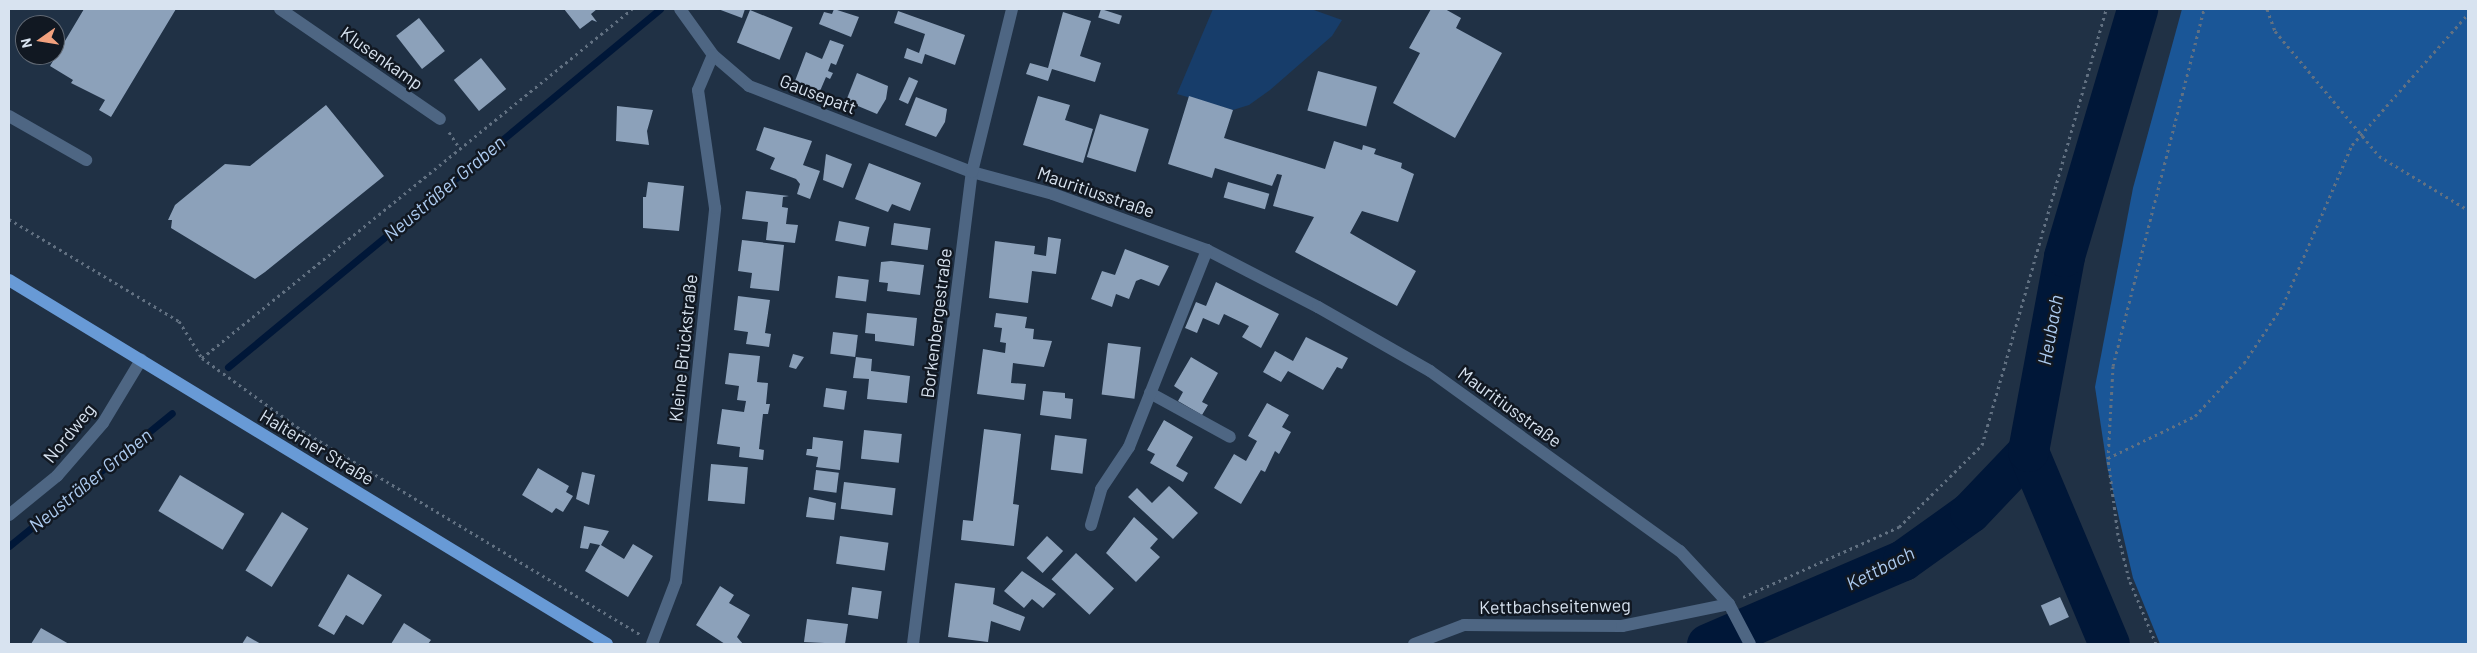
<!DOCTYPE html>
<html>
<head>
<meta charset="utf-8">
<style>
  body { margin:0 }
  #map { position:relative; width:2477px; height:653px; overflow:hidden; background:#203145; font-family:Barlow,sans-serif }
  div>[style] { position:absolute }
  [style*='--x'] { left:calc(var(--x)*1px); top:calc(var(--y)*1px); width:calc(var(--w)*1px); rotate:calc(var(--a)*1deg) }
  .green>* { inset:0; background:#173d6a }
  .forest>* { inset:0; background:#1a5697 }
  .stream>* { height:7px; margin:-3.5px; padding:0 3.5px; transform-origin:3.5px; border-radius:3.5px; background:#001738 }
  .river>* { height:41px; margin:-20.5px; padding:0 20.5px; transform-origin:20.5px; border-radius:20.5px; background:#001738 }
  .building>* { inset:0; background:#8ca1ba; transform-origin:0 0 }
  .path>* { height:3px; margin-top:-1.5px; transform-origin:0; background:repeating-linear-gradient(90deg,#627182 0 2.5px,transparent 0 6.5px) }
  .minor>* { height:12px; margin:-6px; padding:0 6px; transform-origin:6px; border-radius:6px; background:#4e6683 }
  .major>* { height:12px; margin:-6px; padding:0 6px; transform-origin:6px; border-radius:6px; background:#689ad6 }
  span { translate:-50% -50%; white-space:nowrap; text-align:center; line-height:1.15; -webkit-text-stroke:5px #111822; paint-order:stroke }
  .street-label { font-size:18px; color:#d8e3f0 }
  .water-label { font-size:19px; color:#adcbf0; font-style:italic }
  .frame { position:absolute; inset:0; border:10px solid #d8e3f0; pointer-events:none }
  .north { position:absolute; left:15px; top:15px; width:50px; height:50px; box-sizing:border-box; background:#111822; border:1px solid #616974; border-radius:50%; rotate:257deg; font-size:14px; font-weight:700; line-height:20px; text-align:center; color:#d8e3f0 }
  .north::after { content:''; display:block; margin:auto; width:18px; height:22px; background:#f2a17e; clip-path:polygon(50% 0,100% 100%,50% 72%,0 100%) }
</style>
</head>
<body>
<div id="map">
  <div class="green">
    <div style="clip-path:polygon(1213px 9px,1311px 9px,1342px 20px,1332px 36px,1270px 90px,1249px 105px,1233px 110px,1177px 94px)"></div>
  </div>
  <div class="forest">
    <div style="clip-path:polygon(2182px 9px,2468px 9px,2468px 644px,2160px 644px,2133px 578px,2107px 466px,2095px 387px,2133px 188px)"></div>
  </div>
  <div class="stream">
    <div style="--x:228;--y:367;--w:561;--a:-39.65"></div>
    <div style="--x:9;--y:546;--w:210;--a:-39.2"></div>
  </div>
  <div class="river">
    <div style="--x:1707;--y:644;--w:213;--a:-23.2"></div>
    <div style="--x:1903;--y:560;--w:82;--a:-35.6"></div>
    <div style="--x:1970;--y:512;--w:84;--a:-46.4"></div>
    <div style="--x:2109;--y:644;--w:209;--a:-112.8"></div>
    <div style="--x:2028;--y:451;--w:198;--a:-79.5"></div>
    <div style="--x:2064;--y:256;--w:258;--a:-73.5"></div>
  </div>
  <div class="building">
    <div style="clip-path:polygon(84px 9px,176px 9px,111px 117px,99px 110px,105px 100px,71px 83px,73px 80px,50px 66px)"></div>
    <div style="clip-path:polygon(564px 9px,597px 9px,591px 14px,597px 22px,592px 20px,580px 29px)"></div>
    <div style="clip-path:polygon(718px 9px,745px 9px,742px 18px)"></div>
    <div style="clip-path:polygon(834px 9px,859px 17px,851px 37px,819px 24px,824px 12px,832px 14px)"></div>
    <div style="left:1101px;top:9px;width:22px;height:9px;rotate:18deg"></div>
    <div style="clip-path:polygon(1431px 9px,1445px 9px,1461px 18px,1456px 28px,1502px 53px,1455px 138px,1393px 103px,1420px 53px,1409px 48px)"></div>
    <div style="left:750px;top:10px;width:46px;height:35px;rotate:22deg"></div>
    <div style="clip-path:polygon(898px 11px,965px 35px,955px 65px,925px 54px,922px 64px,904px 58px,907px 48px,919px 53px,925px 34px,894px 23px)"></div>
    <div style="clip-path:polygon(1063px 12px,1091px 21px,1080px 56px,1101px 63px,1095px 82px,1052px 69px,1048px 81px,1026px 74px,1030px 63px,1048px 68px)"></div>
    <div style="left:419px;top:18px;width:42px;height:29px;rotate:52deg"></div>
    <div style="clip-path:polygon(830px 40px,844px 45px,836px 65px,831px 63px,828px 71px,833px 73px,830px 79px,826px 77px,820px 91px,795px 81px,806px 52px,822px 59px)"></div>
    <div style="left:481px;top:58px;width:40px;height:35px;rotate:51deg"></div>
    <div style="left:1318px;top:71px;width:61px;height:41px;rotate:15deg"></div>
    <div style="clip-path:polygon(857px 73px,888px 86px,886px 99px,877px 114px,846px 101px)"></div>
    <div style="left:909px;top:77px;width:10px;height:25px;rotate:24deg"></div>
    <div style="clip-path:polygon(1038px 96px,1070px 105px,1065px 120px,1093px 129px,1083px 163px,1023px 145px)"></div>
    <div style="clip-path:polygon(1189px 96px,1233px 110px,1224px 138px,1325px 169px,1334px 141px,1362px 150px,1363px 145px,1376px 149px,1374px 154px,1402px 163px,1401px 168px,1414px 174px,1398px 222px,1362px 211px,1350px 233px,1416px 271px,1397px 306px,1295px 252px,1314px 217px,1273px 206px,1282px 175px,1277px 174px,1272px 186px,1215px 168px,1212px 178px,1168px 164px)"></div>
    <div style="clip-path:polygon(916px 97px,947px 109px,945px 122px,936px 137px,905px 125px)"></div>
    <div style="clip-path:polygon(326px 105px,384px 176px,265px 272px,255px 279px,171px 228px,172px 220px,168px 220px,175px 205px,225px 164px,250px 166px)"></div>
    <div style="clip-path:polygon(617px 106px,653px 110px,647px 131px,649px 145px,616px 141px)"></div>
    <div style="left:1100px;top:114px;width:51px;height:45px;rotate:17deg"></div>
    <div style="clip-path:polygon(764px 127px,812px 141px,803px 165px,820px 171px,810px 199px,797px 194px,800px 184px,796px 179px,770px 169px,775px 158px,756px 150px)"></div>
    <div style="clip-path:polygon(826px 154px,852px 164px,843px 188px,823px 180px)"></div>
    <div style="clip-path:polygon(869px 163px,921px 183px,910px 211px,892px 204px,888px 212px,855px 199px)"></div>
    <div style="clip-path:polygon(648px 182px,684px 186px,679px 231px,643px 228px,643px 197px,646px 197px)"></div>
    <div style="left:1228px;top:182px;width:43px;height:16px;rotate:16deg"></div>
    <div style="clip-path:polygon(746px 191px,789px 196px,783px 197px,782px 207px,788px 208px,786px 224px,798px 225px,795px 243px,766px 240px,768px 222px,742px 219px)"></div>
    <div style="left:839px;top:221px;width:31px;height:20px;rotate:11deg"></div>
    <div style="left:894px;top:223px;width:37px;height:22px;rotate:8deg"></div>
    <div style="clip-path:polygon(1048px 237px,1061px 239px,1056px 274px,1032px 271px,1028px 303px,989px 298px,995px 241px,1035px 246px,1034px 254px,1046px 256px)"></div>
    <div style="clip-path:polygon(742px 240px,784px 245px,779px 291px,750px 288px,752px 273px,738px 271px)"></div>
    <div style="clip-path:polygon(1125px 249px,1169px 266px,1159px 286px,1141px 279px,1136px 281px,1129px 299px,1116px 294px,1112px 307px,1091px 299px,1102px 271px,1115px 275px)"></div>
    <div style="clip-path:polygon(891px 261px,924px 265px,920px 295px,887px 291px,888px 283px,879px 282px,881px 262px)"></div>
    <div style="left:838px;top:276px;width:31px;height:22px;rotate:7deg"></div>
    <div style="clip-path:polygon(1216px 282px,1279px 314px,1261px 348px,1242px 337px,1249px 326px,1224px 314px,1219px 325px,1203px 318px,1197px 333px,1185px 328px,1196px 302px,1206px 306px)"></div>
    <div style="clip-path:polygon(738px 296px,770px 300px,765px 333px,771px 334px,769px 347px,746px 344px,748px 332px,734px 330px)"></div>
    <div style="clip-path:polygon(867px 313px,917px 318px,914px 346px,875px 341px,875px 334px,865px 333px)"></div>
    <div style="clip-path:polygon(996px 313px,1027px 317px,1025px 328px,1034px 329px,1033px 339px,1052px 341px,1044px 367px,1013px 363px,1011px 383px,1026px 384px,1024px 400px,977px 394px,983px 349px,1005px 353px,1006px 343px,1000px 342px,1002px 328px,994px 327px)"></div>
    <div style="left:833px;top:332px;width:25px;height:22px;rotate:7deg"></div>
    <div style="clip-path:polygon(1306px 337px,1348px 358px,1342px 369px,1337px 367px,1323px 390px,1288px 371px,1281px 382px,1263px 372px,1275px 351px,1293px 361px)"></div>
    <div style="left:1108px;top:343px;width:33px;height:52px;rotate:7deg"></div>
    <div style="clip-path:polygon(729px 353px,760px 356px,757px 382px,768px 383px,766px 404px,770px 404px,768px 414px,763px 414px,759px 449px,764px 450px,763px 460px,739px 457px,740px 447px,717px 444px,722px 409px,744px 412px,746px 401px,737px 400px,739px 386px,725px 384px)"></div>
    <div style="clip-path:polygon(793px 354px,804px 357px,796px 369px,789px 367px)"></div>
    <div style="clip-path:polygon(856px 357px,872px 359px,871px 371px,910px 376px,907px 403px,867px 399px,869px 379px,853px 378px)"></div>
    <div style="clip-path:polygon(1191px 357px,1218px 373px,1202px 402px,1208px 405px,1202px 415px,1178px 401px,1183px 392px,1174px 386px)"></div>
    <div style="left:826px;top:388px;width:21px;height:19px;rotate:8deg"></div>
    <div style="clip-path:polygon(1043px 391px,1065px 393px,1065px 398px,1073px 399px,1071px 419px,1040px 415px)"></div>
    <div style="clip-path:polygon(1267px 403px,1289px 415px,1282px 427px,1291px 432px,1279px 454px,1275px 451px,1265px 472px,1261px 470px,1241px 504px,1214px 488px,1234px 454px,1246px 461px,1257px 441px,1248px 436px)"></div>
    <div style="clip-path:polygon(1164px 420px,1193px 437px,1176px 466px,1188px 473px,1183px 482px,1150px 463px,1155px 454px,1147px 450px)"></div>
    <div style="clip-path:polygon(984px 429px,1021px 434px,1013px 504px,1019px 505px,1014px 546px,961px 540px,963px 520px,973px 521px)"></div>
    <div style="left:864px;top:430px;width:38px;height:29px;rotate:6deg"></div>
    <div style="left:1055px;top:435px;width:32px;height:35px;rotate:7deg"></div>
    <div style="clip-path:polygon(813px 437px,843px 441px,840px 470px,816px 467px,818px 457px,806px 455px,807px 449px,812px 449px)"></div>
    <div style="left:711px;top:464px;width:37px;height:37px;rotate:5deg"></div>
    <div style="clip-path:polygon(538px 468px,569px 486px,566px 492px,573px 496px,563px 512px,556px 508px,552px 513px,522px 495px)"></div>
    <div style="left:816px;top:470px;width:23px;height:20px;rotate:7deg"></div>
    <div style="clip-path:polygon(582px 472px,595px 475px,589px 505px,576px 499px)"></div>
    <div style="left:180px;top:475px;width:75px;height:42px;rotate:31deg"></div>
    <div style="left:844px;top:482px;width:52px;height:27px;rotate:7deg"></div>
    <div style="clip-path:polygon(1169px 486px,1198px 513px,1173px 539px,1128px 497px,1137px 488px,1152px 503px)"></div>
    <div style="clip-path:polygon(809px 497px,836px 503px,834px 520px,806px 517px)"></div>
    <div style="left:282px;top:512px;width:31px;height:69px;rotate:32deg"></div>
    <div style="clip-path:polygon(1134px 517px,1158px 539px,1150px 548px,1160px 557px,1136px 582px,1106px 553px)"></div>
    <div style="clip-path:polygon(584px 526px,609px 531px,601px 545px,624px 559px,633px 544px,653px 556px,628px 597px,585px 571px,600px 545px,590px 543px,588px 549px,580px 548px)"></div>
    <div style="left:840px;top:536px;width:49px;height:28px;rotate:8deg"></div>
    <div style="left:1047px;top:536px;width:22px;height:30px;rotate:43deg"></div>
    <div style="left:1076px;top:553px;width:52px;height:36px;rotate:43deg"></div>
    <div style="clip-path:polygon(1022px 571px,1056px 594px,1043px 608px,1032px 599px,1024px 608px,1004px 591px)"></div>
    <div style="clip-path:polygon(348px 574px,382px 595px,363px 625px,346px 615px,334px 635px,318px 626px)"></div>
    <div style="clip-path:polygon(955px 583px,995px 588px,993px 604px,1025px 617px,1020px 631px,991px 621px,988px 642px,948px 637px)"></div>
    <div style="clip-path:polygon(720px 586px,734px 595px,729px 603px,750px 615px,737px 637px,743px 644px,725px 644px,696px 625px)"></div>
    <div style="left:852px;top:587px;width:30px;height:28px;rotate:8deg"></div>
    <div style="left:2060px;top:597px;width:22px;height:21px;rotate:66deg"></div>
    <div style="clip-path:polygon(807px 619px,848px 624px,845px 644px,804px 642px)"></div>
    <div style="clip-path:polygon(404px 623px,431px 640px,428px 644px,391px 644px)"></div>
    <div style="clip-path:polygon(41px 628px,69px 644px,31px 644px)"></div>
    <div style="clip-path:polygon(247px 636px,261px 644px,242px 644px)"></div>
  </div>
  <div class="path">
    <div style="--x:2267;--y:9;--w:23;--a:70"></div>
    <div style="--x:2275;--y:31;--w:163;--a:50.2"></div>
    <div style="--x:2379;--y:156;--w:104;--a:31.2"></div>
    <div style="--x:449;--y:132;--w:20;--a:57"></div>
    <div style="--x:9;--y:219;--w:198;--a:31"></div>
    <div style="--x:179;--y:321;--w:44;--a:58.1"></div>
    <div style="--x:202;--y:358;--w:125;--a:35.9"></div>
    <div style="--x:303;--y:431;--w:393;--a:31.1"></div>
    <div style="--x:202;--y:358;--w:554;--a:-39.06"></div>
    <div style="--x:2108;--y:458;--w:97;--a:-25.8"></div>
    <div style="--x:2195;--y:416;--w:72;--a:-47.2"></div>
    <div style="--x:2244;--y:363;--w:70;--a:-56.1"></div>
    <div style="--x:2283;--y:305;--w:174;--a:-66.7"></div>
    <div style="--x:2352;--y:145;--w:175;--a:-48.5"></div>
    <div style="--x:1743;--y:597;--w:171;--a:-24.2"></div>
    <div style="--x:1899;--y:527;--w:117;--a:-44.7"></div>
    <div style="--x:1982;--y:445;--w:453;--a:-74.1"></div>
    <div style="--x:2156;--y:644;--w:70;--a:-112.6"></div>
    <div style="--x:2129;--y:579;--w:45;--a:-104"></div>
    <div style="--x:2118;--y:535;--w:77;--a:-97.5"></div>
    <div style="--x:2108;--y:459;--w:93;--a:-86.9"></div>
    <div style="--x:2113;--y:366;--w:368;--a:-75.7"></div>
  </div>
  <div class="minor">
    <div style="--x:280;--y:9;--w:194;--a:34.5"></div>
    <div style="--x:680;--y:9;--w:57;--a:54.3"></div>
    <div style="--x:713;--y:55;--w:48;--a:40.7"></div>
    <div style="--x:749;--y:86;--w:239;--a:21.1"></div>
    <div style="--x:972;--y:172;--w:84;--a:15.2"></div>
    <div style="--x:1053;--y:194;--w:164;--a:20"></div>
    <div style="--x:1207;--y:250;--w:125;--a:27.2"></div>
    <div style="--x:1318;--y:307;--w:129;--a:29.7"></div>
    <div style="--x:1430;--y:371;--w:308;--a:35.8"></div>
    <div style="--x:1680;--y:551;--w:72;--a:47.2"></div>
    <div style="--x:1729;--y:604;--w:45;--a:62.3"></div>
    <div style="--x:9;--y:116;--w:89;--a:29.7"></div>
    <div style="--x:1150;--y:393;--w:91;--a:28.8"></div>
    <div style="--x:9;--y:515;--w:62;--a:-39.1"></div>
    <div style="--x:57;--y:476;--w:70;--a:-49"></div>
    <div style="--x:103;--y:423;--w:74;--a:-58.9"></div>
    <div style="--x:1091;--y:525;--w:37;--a:-74"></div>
    <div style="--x:1101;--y:489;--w:50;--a:-56.3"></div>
    <div style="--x:1129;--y:447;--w:212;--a:-68.4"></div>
    <div style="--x:652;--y:644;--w:67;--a:-69.1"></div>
    <div style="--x:676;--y:581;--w:375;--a:-84"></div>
    <div style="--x:715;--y:208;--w:119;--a:-98.2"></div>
    <div style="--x:698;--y:90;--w:38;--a:-67"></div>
    <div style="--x:913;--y:644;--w:476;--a:-82.9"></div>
    <div style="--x:972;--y:172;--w:168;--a:-76.2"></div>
    <div style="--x:1414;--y:644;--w:53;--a:-20.8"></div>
    <div style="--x:1464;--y:625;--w:158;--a:0.4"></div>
    <div style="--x:1622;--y:626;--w:109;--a:-11.6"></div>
  </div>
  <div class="major">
    <div style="--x:9;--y:280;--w:700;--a:31.33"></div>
  </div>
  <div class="street-label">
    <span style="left:382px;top:58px;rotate:35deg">Klusenkamp</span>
    <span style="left:818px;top:94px;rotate:21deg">Gausepatt</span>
    <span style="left:1096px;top:192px;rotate:19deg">Mauritiusstraße</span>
    <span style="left:936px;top:323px;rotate:-83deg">Borkenbergestraße</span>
    <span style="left:683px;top:348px;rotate:-84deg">Kleine Brückstraße</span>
    <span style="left:1510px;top:407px;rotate:36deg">Mauritiusstraße</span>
    <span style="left:69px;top:433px;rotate:-51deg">Nordweg</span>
    <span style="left:317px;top:447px;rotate:31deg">Halterner Straße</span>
    <span style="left:1555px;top:606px;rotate:-1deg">Kettbachseitenweg</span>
  </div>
  <div class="water-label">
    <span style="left:444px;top:188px;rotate:-40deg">Neusträßer Graben</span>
    <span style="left:2050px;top:330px;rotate:-80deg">Heubach</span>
    <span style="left:90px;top:480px;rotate:-39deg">Neusträßer Graben</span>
    <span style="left:1880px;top:568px;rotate:-27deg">Kettbach</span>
  </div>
  <div class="frame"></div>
  <div class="north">N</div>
</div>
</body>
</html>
